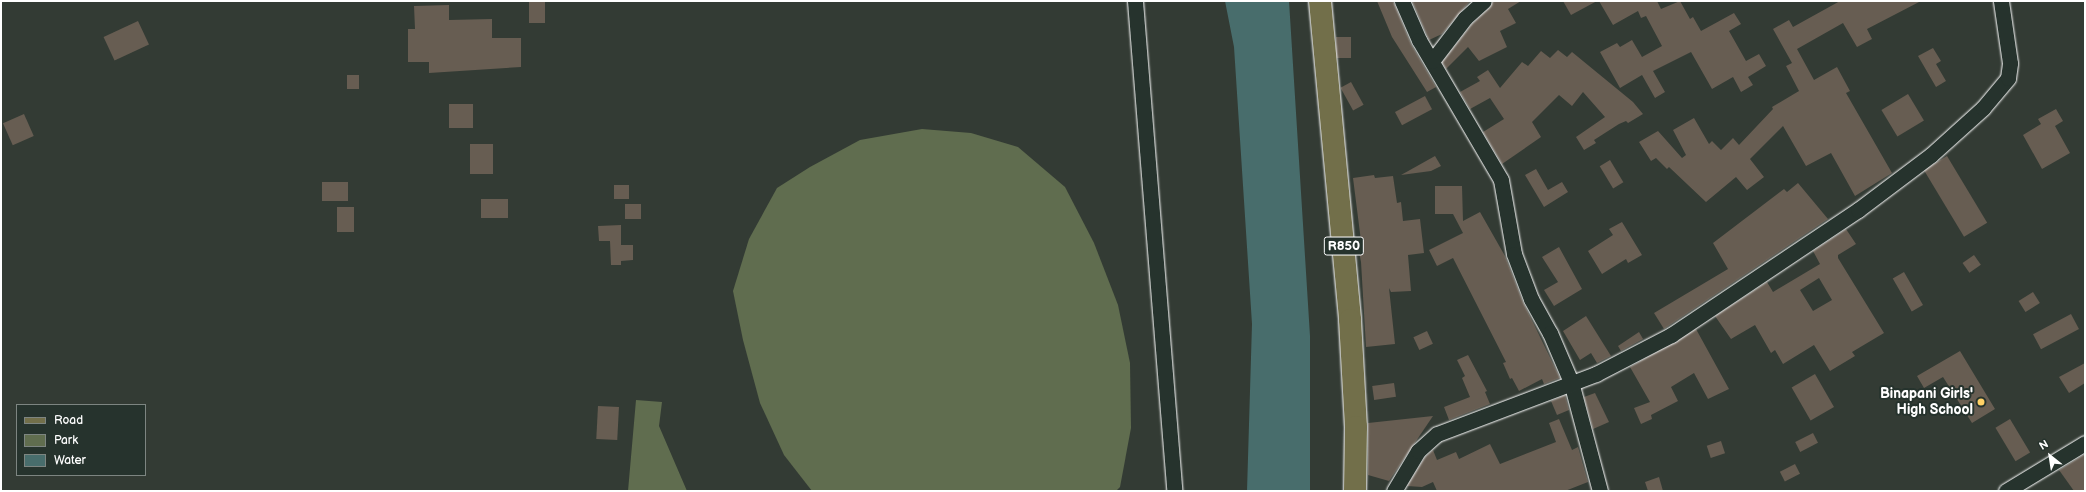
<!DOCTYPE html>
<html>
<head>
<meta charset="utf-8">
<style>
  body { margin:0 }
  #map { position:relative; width:2086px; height:492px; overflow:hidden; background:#333b34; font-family:"Balsamiq Sans",sans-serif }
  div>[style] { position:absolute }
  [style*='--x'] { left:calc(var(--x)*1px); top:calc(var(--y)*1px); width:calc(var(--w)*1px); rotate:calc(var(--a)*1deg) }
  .green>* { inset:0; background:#606d4f }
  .water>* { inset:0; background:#486d6c }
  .building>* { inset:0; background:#675d52; transform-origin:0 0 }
  .roads { filter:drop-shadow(0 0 1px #fff) drop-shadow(0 0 1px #fff) }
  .minor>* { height:15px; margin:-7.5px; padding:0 7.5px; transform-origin:7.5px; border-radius:7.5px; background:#26332d }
  .primary>* { height:22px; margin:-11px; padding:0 11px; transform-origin:11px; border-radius:11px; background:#726f4a }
  .dots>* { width:11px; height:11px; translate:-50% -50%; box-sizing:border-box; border:2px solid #26332d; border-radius:50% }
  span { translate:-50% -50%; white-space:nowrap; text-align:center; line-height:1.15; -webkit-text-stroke:4px #26332d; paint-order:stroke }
  .shield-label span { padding:1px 3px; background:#26332d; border:1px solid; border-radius:3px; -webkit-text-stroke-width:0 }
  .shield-label { font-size:13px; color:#fff; font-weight:700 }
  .poi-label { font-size:14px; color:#fff; font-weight:700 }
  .right { translate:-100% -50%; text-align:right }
  .frame { position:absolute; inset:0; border:2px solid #fff; pointer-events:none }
  .legend { position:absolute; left:16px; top:404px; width:130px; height:72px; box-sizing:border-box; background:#26332d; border:1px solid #7d8581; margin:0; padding:5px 7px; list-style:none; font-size:12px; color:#fff }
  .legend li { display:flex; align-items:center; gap:8px; height:20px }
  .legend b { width:20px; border:1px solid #7d8581 }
  .north { position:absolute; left:2030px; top:436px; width:40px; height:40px; -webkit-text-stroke:3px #26332d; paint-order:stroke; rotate:330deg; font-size:11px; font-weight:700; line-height:16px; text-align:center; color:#fff }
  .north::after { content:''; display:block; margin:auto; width:14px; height:18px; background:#fff; clip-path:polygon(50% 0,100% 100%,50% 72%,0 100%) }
</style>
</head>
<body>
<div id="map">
  <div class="green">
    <div style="clip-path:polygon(922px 129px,971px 133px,1018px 147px,1065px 187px,1094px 243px,1118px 305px,1130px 363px,1131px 428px,1120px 487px,1116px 491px,812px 491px,784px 455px,760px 403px,743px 340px,733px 291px,749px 239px,777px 188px,810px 167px,860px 140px)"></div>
    <div style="clip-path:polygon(636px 400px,662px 402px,659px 426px,687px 491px,628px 491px)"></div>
  </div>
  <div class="water">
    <div style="clip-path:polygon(1225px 1px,1289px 1px,1310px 336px,1310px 491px,1247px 491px,1252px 324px,1234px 47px)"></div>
  </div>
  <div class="building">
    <div style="left:529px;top:1px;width:16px;height:22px"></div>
    <div style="clip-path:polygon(1377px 1px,1393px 1px,1411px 44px,1436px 87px,1427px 92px,1392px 37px)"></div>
    <div style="clip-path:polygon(1412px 1px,1470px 1px,1442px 34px,1429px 40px)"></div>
    <div style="clip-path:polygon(1493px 1px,1521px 1px,1508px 9px,1516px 23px,1500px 31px,1507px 47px,1479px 61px,1468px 47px,1446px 69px,1442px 62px,1472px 24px,1490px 7px)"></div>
    <div style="clip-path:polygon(1563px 1px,1597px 1px,1571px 15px)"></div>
    <div style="clip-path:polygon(1599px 1px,1657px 1px,1661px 9px,1680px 1px,1690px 19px,1693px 17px,1701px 31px,1734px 13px,1741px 24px,1729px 31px,1746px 61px,1759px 54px,1766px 66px,1748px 77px,1753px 85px,1741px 92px,1733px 77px,1712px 89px,1691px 52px,1653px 71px,1665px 92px,1655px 98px,1642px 75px,1620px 88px,1600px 52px,1617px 43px,1620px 47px,1632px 40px,1642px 57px,1662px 46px,1646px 16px,1641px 18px,1638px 11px,1613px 25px)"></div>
    <div style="clip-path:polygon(1840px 1px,1921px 1px,1867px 29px,1872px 39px,1857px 47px,1843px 23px,1797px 49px,1814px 80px,1837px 67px,1850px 91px,1846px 93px,1892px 173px,1855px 196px,1831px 153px,1806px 166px,1783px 126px,1750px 159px,1764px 177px,1747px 190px,1736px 177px,1706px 202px,1669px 167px,1667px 169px,1656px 158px,1651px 161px,1639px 142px,1658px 131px,1682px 158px,1686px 155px,1673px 130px,1694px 118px,1709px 144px,1712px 141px,1721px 150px,1733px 138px,1739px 145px,1773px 109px,1772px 107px,1799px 91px,1786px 66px,1792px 63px,1773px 29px,1789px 20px,1793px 27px)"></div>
    <div style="clip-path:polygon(449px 5px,449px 20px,492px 19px,492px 38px,521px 38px,521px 67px,429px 73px,429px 62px,408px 62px,408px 29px,415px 29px,414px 6px)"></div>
    <div style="left:138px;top:21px;width:26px;height:38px;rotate:65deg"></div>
    <div style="left:1336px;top:37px;width:15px;height:21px"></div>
    <div style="clip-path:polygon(1933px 48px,1941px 61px,1936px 64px,1946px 81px,1936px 87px,1918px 56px)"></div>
    <div style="clip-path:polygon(1558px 50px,1567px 57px,1572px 52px,1633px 102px,1643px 114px,1628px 123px,1626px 121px,1619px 124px,1594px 140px,1596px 143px,1584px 150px,1576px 137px,1605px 117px,1583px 92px,1572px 106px,1559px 95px,1532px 122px,1541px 137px,1502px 164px,1483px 132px,1504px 119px,1490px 98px,1470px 109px,1460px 92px,1480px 81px,1477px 77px,1488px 70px,1500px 88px,1522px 62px,1528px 66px,1541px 51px,1550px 58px)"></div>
    <div style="left:359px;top:75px;width:14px;height:12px;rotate:90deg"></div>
    <div style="left:1351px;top:82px;width:26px;height:12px;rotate:61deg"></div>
    <div style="left:1908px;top:94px;width:31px;height:31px;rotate:59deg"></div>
    <div style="left:1425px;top:96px;width:15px;height:34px;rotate:62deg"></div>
    <div style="left:449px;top:104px;width:24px;height:24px"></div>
    <div style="clip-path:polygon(2056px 109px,2063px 121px,2055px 126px,2070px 153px,2042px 169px,2023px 135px,2041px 124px,2038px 119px)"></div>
    <div style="left:24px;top:114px;width:24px;height:23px;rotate:66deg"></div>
    <div style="left:470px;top:144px;width:23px;height:30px"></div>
    <div style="clip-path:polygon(1435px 156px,1441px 166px,1431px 171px,1401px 175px)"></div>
    <div style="left:1947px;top:156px;width:78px;height:27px;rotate:59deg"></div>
    <div style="left:1610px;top:160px;width:26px;height:12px;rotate:59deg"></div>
    <div style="clip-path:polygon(1536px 169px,1548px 190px,1562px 182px,1568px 192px,1544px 207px,1525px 175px)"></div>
    <div style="clip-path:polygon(1374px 175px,1375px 178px,1393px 176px,1397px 203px,1401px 202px,1403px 221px,1420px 219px,1424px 253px,1408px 255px,1411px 291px,1391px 292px,1389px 288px,1395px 344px,1366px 347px,1361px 262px,1357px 241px,1361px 241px,1353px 178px)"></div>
    <div style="left:322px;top:182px;width:26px;height:19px"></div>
    <div style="clip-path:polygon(1798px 183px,1828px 219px,1664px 329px,1654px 313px,1728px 269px,1713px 243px,1784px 189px,1787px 192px)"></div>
    <div style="left:614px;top:185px;width:15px;height:14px"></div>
    <div style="clip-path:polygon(1435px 186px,1462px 186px,1463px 221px,1480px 212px,1505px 256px,1523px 302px,1560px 378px,1544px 384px,1542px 379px,1519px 391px,1512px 378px,1510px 379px,1503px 363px,1506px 362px,1453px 258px,1437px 266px,1429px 250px,1463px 233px,1453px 214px,1435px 214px)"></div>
    <div style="left:481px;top:199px;width:27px;height:19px"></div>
    <div style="left:641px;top:204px;width:15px;height:16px;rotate:90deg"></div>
    <div style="left:337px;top:207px;width:17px;height:25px"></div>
    <div style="clip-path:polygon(1622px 222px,1642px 255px,1628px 263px,1626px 259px,1602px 274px,1588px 251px,1613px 235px,1609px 229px)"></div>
    <div style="clip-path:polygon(621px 225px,621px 245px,633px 245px,633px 260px,621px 261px,621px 265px,611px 265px,610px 241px,599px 241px,598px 226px)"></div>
    <div style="clip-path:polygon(evenodd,1846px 229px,1856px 244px,1838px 255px,1838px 258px,1884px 333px,1852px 352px,1855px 356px,1830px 371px,1814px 345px,1783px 364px,1775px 350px,1771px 353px,1755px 325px,1731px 339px,1715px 316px,1767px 282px,1773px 292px,1820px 264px,1813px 251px,1846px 229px,1819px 278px,1832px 300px,1813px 311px,1800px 290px,1819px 278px)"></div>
    <div style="clip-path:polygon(1559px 247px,1582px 289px,1554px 306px,1544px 290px,1558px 282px,1542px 257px)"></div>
    <div style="left:1974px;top:255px;width:12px;height:14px;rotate:55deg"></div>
    <div style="left:1904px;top:272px;width:38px;height:13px;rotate:60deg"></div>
    <div style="left:2033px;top:292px;width:13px;height:17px;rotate:58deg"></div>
    <div style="left:2071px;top:314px;width:17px;height:43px;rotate:62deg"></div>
    <div style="clip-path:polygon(1586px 316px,1611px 356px,1597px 363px,1591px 353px,1580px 360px,1563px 331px)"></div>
    <div style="clip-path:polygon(1696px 329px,1729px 389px,1708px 399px,1694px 373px,1671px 387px,1678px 401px,1651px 415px,1652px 419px,1641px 424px,1634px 408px,1650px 402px,1630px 367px)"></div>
    <div style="left:1427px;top:331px;width:14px;height:15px;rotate:65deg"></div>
    <div style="clip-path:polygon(1639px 332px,1643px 339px,1621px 351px,1618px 346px)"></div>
    <div style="clip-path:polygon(1960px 351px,1995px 409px,1972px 423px,1943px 377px,1924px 388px,1917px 376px)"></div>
    <div style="clip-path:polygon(1468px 355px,1487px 391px,1485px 392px,1490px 404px,1449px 420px,1444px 407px,1470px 397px,1462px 378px,1465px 376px,1457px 360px)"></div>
    <div style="clip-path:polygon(2085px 363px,2085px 383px,2069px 393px,2059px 377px)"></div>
    <div style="left:1815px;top:374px;width:38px;height:27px;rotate:60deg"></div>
    <div style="left:1394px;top:383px;width:14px;height:22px;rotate:82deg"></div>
    <div style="clip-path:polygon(1595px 393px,1609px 422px,1593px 429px,1584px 397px)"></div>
    <div style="clip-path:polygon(1565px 395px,1569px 410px,1557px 415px,1551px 401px)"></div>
    <div style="left:598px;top:406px;width:21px;height:33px;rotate:3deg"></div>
    <div style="clip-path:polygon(1433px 416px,1389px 481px,1368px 475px,1368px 423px)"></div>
    <div style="clip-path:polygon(1559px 419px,1572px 450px,1578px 447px,1588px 482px,1565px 491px,1437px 491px,1433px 482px,1422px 487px,1407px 486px,1425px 457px,1433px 450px,1437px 460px,1456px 452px,1459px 459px,1490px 444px,1500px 464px,1556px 442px,1549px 423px)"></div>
    <div style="left:2010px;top:419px;width:39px;height:17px;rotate:59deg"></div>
    <div style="left:1813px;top:433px;width:11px;height:20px;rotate:63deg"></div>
    <div style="left:1721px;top:441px;width:13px;height:15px;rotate:72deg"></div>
    <div style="clip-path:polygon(2085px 454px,2085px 491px,2074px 491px,2059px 470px)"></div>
    <div style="left:1795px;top:464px;width:11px;height:17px;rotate:63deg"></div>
    <div style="clip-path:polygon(1659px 477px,1663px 491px,1648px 491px,1645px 482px)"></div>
  </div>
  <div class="roads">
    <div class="minor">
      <div style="--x:1135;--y:1;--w:492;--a:85.4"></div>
      <div style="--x:1402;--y:1;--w:43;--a:66.4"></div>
      <div style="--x:1419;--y:40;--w:162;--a:59.6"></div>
      <div style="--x:1501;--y:180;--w:75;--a:80"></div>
      <div style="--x:1514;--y:254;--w:48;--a:69.3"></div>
      <div style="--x:1531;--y:299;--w:39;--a:61"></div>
      <div style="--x:1550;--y:333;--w:53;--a:66.8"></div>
      <div style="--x:1571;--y:382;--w:113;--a:75.1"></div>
      <div style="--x:1432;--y:61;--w:54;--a:-52.5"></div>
      <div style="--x:1465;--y:18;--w:25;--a:-42"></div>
      <div style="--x:1394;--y:491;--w:47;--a:-59"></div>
      <div style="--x:1418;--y:451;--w:25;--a:-42"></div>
      <div style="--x:1437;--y:434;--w:170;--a:-20.7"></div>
      <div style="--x:1596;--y:374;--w:85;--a:-27.5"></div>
      <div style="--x:1671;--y:335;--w:225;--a:-33.8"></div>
      <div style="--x:1858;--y:210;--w:91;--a:-37"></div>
      <div style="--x:1931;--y:155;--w:70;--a:-42.1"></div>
      <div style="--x:1983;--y:108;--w:39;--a:-50"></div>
      <div style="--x:2008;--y:78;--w:15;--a:-82"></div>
      <div style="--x:2010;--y:63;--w:63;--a:-98.3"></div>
      <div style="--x:2006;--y:491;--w:92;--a:-31.3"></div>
    </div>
    <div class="primary">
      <div style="--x:1320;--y:1;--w:320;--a:84.6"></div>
      <div style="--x:1350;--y:320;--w:107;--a:86.8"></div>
      <div style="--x:1356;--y:427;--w:64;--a:90.9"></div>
    </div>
  </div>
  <div class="dots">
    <div style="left:1981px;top:402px;background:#ffd166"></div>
  </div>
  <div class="shield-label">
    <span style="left:1344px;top:246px">R850</span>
  </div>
  <div class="poi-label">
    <span class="right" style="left:1973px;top:402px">Binapani Girls'<br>High School</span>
  </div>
  <div class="frame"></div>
  <ul class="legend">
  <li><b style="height:5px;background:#726f4a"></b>Road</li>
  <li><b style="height:11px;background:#606d4f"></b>Park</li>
  <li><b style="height:11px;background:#486d6c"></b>Water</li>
  </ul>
  <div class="north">N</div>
</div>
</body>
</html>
